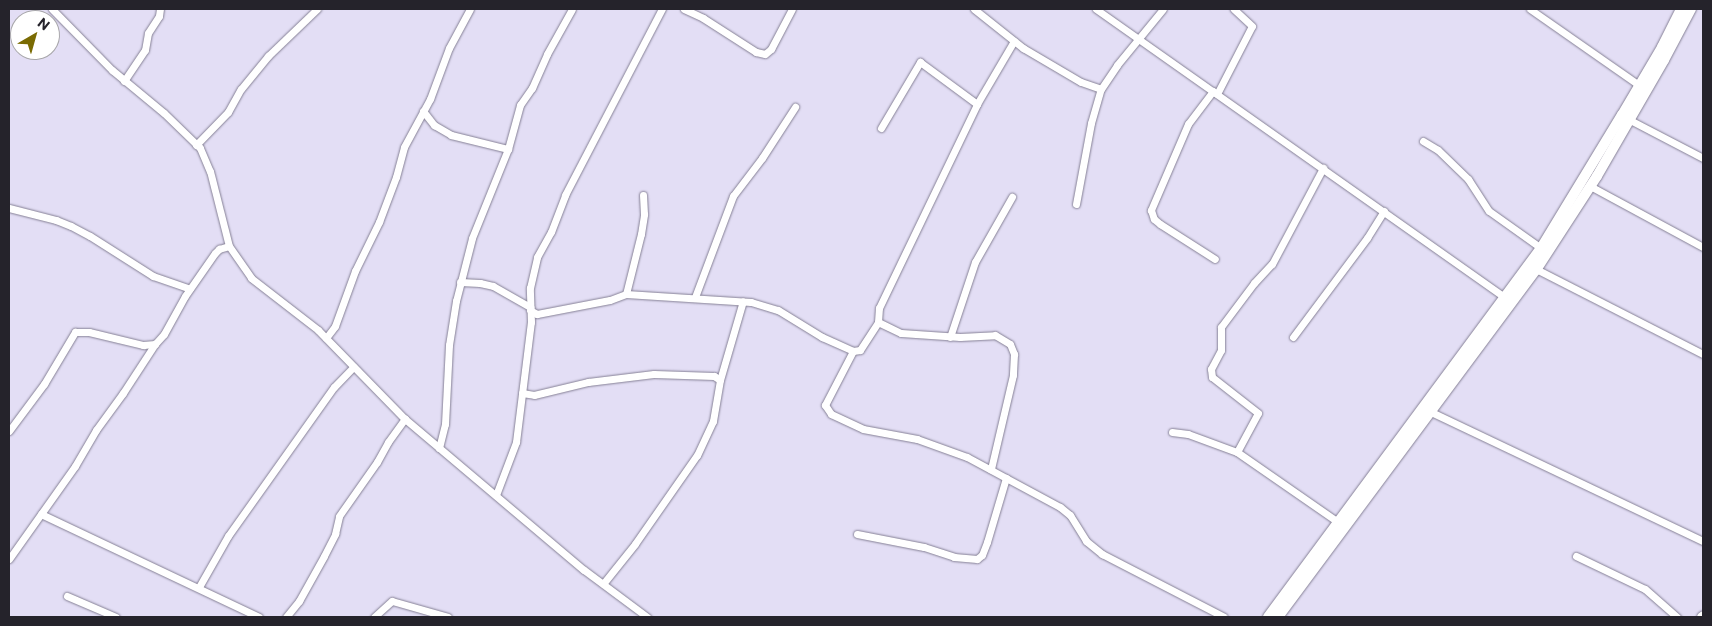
<!DOCTYPE html>
<html>
<head>
<meta charset="utf-8">
<style>
  body { margin:0 }
  #map { position:relative; width:1712px; height:626px; overflow:hidden; background:#e3def5; font-family:Commissioner,sans-serif }
  div>[style] { position:absolute }
  [style*='--x'] { left:calc(var(--x)*1px); top:calc(var(--y)*1px); width:calc(var(--w)*1px); rotate:calc(var(--a)*1deg) }
  .roads { filter:drop-shadow(0 0 1px #858095) drop-shadow(0 0 1px #858095) }
  .minor>* { height:7px; margin:-3.5px; padding:0 3.5px; transform-origin:3.5px; border-radius:3.5px; background:#fff }
  .secondary>* { height:10px; margin:-5px; padding:0 5px; transform-origin:5px; border-radius:5px; background:#fff }
  .trunk>* { height:11px; margin:-5.5px; padding:0 5.5px; transform-origin:5.5px; border-radius:5.5px; background:#fff }
  span { translate:-50% -50%; white-space:nowrap; text-align:center; line-height:1.15; -webkit-text-stroke:4px #fff; paint-order:stroke }
  .frame { position:absolute; inset:0; border:10px solid #25232b; pointer-events:none }
  .north { position:absolute; left:10px; top:10px; width:50px; height:50px; box-sizing:border-box; background:#fff; border:1px solid #a8a7aa; border-radius:50%; rotate:38deg; font-size:14px; font-weight:700; line-height:20px; text-align:center; color:#25232b }
  .north::after { content:''; display:block; margin:auto; width:18px; height:22px; background:#7a6b03; clip-path:polygon(50% 0,100% 100%,50% 72%,0 100%) }
</style>
</head>
<body>
<div id="map">
  <div class="roads">
    <div class="minor">
      <div style="--x:52;--y:9;--w:86;--a:45.5"></div>
      <div style="--x:112;--y:70;--w:67;--a:39.6"></div>
      <div style="--x:164;--y:113;--w:50;--a:44.2"></div>
      <div style="--x:200;--y:148;--w:25;--a:67"></div>
      <div style="--x:210;--y:171;--w:77;--a:75.8"></div>
      <div style="--x:229;--y:246;--w:39;--a:55"></div>
      <div style="--x:251;--y:278;--w:85;--a:37.8"></div>
      <div style="--x:318;--y:330;--w:124;--a:45.7"></div>
      <div style="--x:405;--y:419;--w:234;--a:40.2"></div>
      <div style="--x:584;--y:570;--w:79;--a:36.7"></div>
      <div style="--x:684;--y:9;--w:21;--a:25"></div>
      <div style="--x:703;--y:18;--w:63;--a:32.7"></div>
      <div style="--x:756;--y:52;--w:9;--a:13"></div>
      <div style="--x:765;--y:54;--w:8;--a:-40"></div>
      <div style="--x:771;--y:49;--w:45;--a:-62.3"></div>
      <div style="--x:974;--y:9;--w:63;--a:38.5"></div>
      <div style="--x:1023;--y:48;--w:67;--a:30.4"></div>
      <div style="--x:1081;--y:82;--w:21;--a:19"></div>
      <div style="--x:1101;--y:89;--w:29;--a:-56"></div>
      <div style="--x:1117;--y:65;--w:72;--a:-50.6"></div>
      <div style="--x:1096;--y:9;--w:499;--a:35.2"></div>
      <div style="--x:1530;--y:9;--w:136;--a:34.9"></div>
      <div style="--x:124;--y:81;--w:37;--a:-56"></div>
      <div style="--x:145;--y:50;--w:17;--a:-80"></div>
      <div style="--x:148;--y:33;--w:20;--a:-57"></div>
      <div style="--x:159;--y:16;--w:7;--a:-82"></div>
      <div style="--x:1213;--y:91;--w:41;--a:127.1"></div>
      <div style="--x:1188;--y:124;--w:94;--a:113.3"></div>
      <div style="--x:1151;--y:210;--w:9;--a:72"></div>
      <div style="--x:1154;--y:219;--w:8;--a:40"></div>
      <div style="--x:1160;--y:224;--w:65;--a:32.5"></div>
      <div style="--x:1217;--y:94;--w:76;--a:-62.8"></div>
      <div style="--x:1252;--y:26;--w:25;--a:-137"></div>
      <div style="--x:423;--y:111;--w:18;--a:52"></div>
      <div style="--x:434;--y:125;--w:20;--a:30"></div>
      <div style="--x:451;--y:135;--w:59;--a:13.8"></div>
      <div style="--x:1630;--y:120;--w:82;--a:27.5"></div>
      <div style="--x:881;--y:128;--w:77;--a:-59.4"></div>
      <div style="--x:920;--y:62;--w:71;--a:36.4"></div>
      <div style="--x:1423;--y:141;--w:17;--a:31"></div>
      <div style="--x:1438;--y:150;--w:42;--a:44"></div>
      <div style="--x:1468;--y:179;--w:38;--a:57"></div>
      <div style="--x:1489;--y:211;--w:64;--a:35.4"></div>
      <div style="--x:196;--y:145;--w:46;--a:-45.9"></div>
      <div style="--x:228;--y:112;--w:26;--a:-61"></div>
      <div style="--x:241;--y:89;--w:43;--a:-50.7"></div>
      <div style="--x:268;--y:56;--w:68;--a:-43.8"></div>
      <div style="--x:1590;--y:186;--w:128;--a:28.4"></div>
      <div style="--x:1076;--y:204;--w:82;--a:-79.5"></div>
      <div style="--x:1091;--y:123;--w:35;--a:-74"></div>
      <div style="--x:9;--y:208;--w:49;--a:14.3"></div>
      <div style="--x:56;--y:220;--w:16;--a:22"></div>
      <div style="--x:71;--y:226;--w:21;--a:28"></div>
      <div style="--x:90;--y:236;--w:75;--a:32.4"></div>
      <div style="--x:153;--y:276;--w:39;--a:19"></div>
      <div style="--x:1534;--y:268;--w:190;--a:27"></div>
      <div style="--x:460;--y:282;--w:20;--a:3"></div>
      <div style="--x:480;--y:283;--w:13;--a:13"></div>
      <div style="--x:493;--y:286;--w:43;--a:29.6"></div>
      <div style="--x:626;--y:294;--w:62;--a:-76"></div>
      <div style="--x:641;--y:234;--w:20;--a:-81"></div>
      <div style="--x:644;--y:214;--w:19;--a:-93"></div>
      <div style="--x:695;--y:297;--w:108;--a:-69.4"></div>
      <div style="--x:733;--y:196;--w:48;--a:-52.7"></div>
      <div style="--x:762;--y:158;--w:61;--a:-57.1"></div>
      <div style="--x:530;--y:310;--w:8;--a:30"></div>
      <div style="--x:537;--y:314;--w:74;--a:-10.9"></div>
      <div style="--x:610;--y:300;--w:17;--a:-21"></div>
      <div style="--x:626;--y:294;--w:125;--a:3.7"></div>
      <div style="--x:751;--y:302;--w:28;--a:17"></div>
      <div style="--x:778;--y:310;--w:52;--a:31.5"></div>
      <div style="--x:822;--y:337;--w:34;--a:24"></div>
      <div style="--x:853;--y:351;--w:7;--a:-8"></div>
      <div style="--x:860;--y:350;--w:33;--a:-57"></div>
      <div style="--x:878;--y:322;--w:14;--a:-86"></div>
      <div style="--x:879;--y:308;--w:226;--a:-64.3"></div>
      <div style="--x:977;--y:104;--w:73;--a:-59.6"></div>
      <div style="--x:878;--y:322;--w:25;--a:26"></div>
      <div style="--x:901;--y:333;--w:59;--a:3.9"></div>
      <div style="--x:960;--y:337;--w:35;--a:-3"></div>
      <div style="--x:995;--y:335;--w:17;--a:31"></div>
      <div style="--x:1010;--y:344;--w:11;--a:68"></div>
      <div style="--x:1014;--y:354;--w:21;--a:93"></div>
      <div style="--x:1013;--y:375;--w:97;--a:103.2"></div>
      <div style="--x:950;--y:337;--w:79;--a:-71.6"></div>
      <div style="--x:975;--y:262;--w:75;--a:-60.4"></div>
      <div style="--x:1293;--y:337;--w:124;--a:-53.2"></div>
      <div style="--x:1367;--y:238;--w:32;--a:-58"></div>
      <div style="--x:326;--y:338;--w:15;--a:-53"></div>
      <div style="--x:335;--y:326;--w:59;--a:-70"></div>
      <div style="--x:355;--y:271;--w:55;--a:-63.9"></div>
      <div style="--x:379;--y:222;--w:48;--a:-69.3"></div>
      <div style="--x:396;--y:177;--w:31;--a:-75"></div>
      <div style="--x:404;--y:147;--w:55;--a:-61.6"></div>
      <div style="--x:430;--y:99;--w:54;--a:-69.6"></div>
      <div style="--x:449;--y:48;--w:44;--a:-61.7"></div>
      <div style="--x:853;--y:351;--w:61;--a:117.4"></div>
      <div style="--x:825;--y:405;--w:11;--a:56"></div>
      <div style="--x:831;--y:414;--w:35;--a:25"></div>
      <div style="--x:863;--y:429;--w:55;--a:10.5"></div>
      <div style="--x:917;--y:439;--w:53;--a:19.8"></div>
      <div style="--x:967;--y:457;--w:106;--a:28.3"></div>
      <div style="--x:1060;--y:507;--w:13;--a:39"></div>
      <div style="--x:1070;--y:515;--w:31;--a:58"></div>
      <div style="--x:1086;--y:541;--w:21;--a:39"></div>
      <div style="--x:1102;--y:554;--w:137;--a:27.3"></div>
      <div style="--x:720;--y:380;--w:82;--a:-73.8"></div>
      <div style="--x:522;--y:393;--w:12;--a:9"></div>
      <div style="--x:534;--y:395;--w:56;--a:-13.5"></div>
      <div style="--x:588;--y:382;--w:66;--a:-6.9"></div>
      <div style="--x:654;--y:374;--w:60;--a:1.9"></div>
      <div style="--x:714;--y:376;--w:7;--a:34"></div>
      <div style="--x:720;--y:380;--w:42;--a:99.7"></div>
      <div style="--x:713;--y:421;--w:38;--a:115"></div>
      <div style="--x:697;--y:455;--w:108;--a:124.9"></div>
      <div style="--x:635;--y:544;--w:51;--a:128.7"></div>
      <div style="--x:1429;--y:411;--w:303;--a:25.4"></div>
      <div style="--x:9;--y:431;--w:59;--a:-53.3"></div>
      <div style="--x:44;--y:384;--w:61;--a:-59.2"></div>
      <div style="--x:75;--y:332;--w:14;--a:0"></div>
      <div style="--x:89;--y:332;--w:56;--a:13.5"></div>
      <div style="--x:143;--y:345;--w:12;--a:-5"></div>
      <div style="--x:155;--y:344;--w:13;--a:-48"></div>
      <div style="--x:164;--y:334;--w:43;--a:-61.1"></div>
      <div style="--x:185;--y:296;--w:52;--a:-55.1"></div>
      <div style="--x:215;--y:253;--w:6;--a:-45"></div>
      <div style="--x:219;--y:249;--w:10;--a:-17"></div>
      <div style="--x:1172;--y:432;--w:16;--a:7"></div>
      <div style="--x:1188;--y:434;--w:52;--a:20.2"></div>
      <div style="--x:1237;--y:452;--w:123;--a:34.7"></div>
      <div style="--x:439;--y:448;--w:25;--a:-76"></div>
      <div style="--x:445;--y:424;--w:79;--a:-87.1"></div>
      <div style="--x:449;--y:345;--w:45;--a:-81"></div>
      <div style="--x:456;--y:301;--w:65;--a:-75.7"></div>
      <div style="--x:472;--y:238;--w:96;--a:-68"></div>
      <div style="--x:508;--y:149;--w:46;--a:-74.7"></div>
      <div style="--x:520;--y:105;--w:21;--a:-55"></div>
      <div style="--x:532;--y:88;--w:37;--a:-66"></div>
      <div style="--x:547;--y:54;--w:51;--a:-60.9"></div>
      <div style="--x:1237;--y:452;--w:44;--a:-61.7"></div>
      <div style="--x:1258;--y:413;--w:58;--a:-142"></div>
      <div style="--x:1212;--y:377;--w:8;--a:-97"></div>
      <div style="--x:1211;--y:369;--w:21;--a:-62"></div>
      <div style="--x:1221;--y:350;--w:23;--a:-90"></div>
      <div style="--x:1221;--y:327;--w:55;--a:-53.1"></div>
      <div style="--x:1254;--y:283;--w:26;--a:-47"></div>
      <div style="--x:1272;--y:264;--w:109;--a:-62"></div>
      <div style="--x:496;--y:495;--w:57;--a:-69.3"></div>
      <div style="--x:516;--y:442;--w:121;--a:-82.9"></div>
      <div style="--x:531;--y:322;--w:34;--a:-92"></div>
      <div style="--x:530;--y:288;--w:32;--a:-77"></div>
      <div style="--x:537;--y:257;--w:29;--a:-61"></div>
      <div style="--x:551;--y:232;--w:40;--a:-69"></div>
      <div style="--x:565;--y:195;--w:210;--a:-62.5"></div>
      <div style="--x:41;--y:514;--w:241;--a:25.3"></div>
      <div style="--x:857;--y:534;--w:68;--a:11"></div>
      <div style="--x:924;--y:547;--w:32;--a:18"></div>
      <div style="--x:954;--y:557;--w:23;--a:5"></div>
      <div style="--x:977;--y:559;--w:6;--a:-39"></div>
      <div style="--x:982;--y:555;--w:14;--a:-69"></div>
      <div style="--x:987;--y:542;--w:67;--a:-73.5"></div>
      <div style="--x:1576;--y:556;--w:76;--a:25.6"></div>
      <div style="--x:1645;--y:589;--w:43;--a:41.2"></div>
      <div style="--x:9;--y:559;--w:114;--a:-54.6"></div>
      <div style="--x:75;--y:466;--w:42;--a:-59.7"></div>
      <div style="--x:96;--y:430;--w:46;--a:-53.9"></div>
      <div style="--x:123;--y:393;--w:59;--a:-56.9"></div>
      <div style="--x:199;--y:587;--w:59;--a:-60.4"></div>
      <div style="--x:228;--y:536;--w:183;--a:-54.6"></div>
      <div style="--x:334;--y:387;--w:28;--a:-46"></div>
      <div style="--x:67;--y:596;--w:53;--a:23.2"></div>
      <div style="--x:286;--y:617;--w:21;--a:-51"></div>
      <div style="--x:299;--y:601;--w:51;--a:-60.9"></div>
      <div style="--x:324;--y:556;--w:25;--a:-63"></div>
      <div style="--x:335;--y:534;--w:18;--a:-77"></div>
      <div style="--x:339;--y:516;--w:66;--a:-54.9"></div>
      <div style="--x:377;--y:462;--w:23;--a:-61"></div>
      <div style="--x:388;--y:442;--w:29;--a:-54"></div>
      <div style="--x:374;--y:617;--w:24;--a:-42"></div>
      <div style="--x:392;--y:601;--w:58;--a:15.9"></div>
    </div>
    <div class="secondary">
      <div style="--x:1268;--y:617;--w:459;--a:-53.5"></div>
      <div style="--x:1541;--y:248;--w:156;--a:-58.7"></div>
      <div style="--x:1622;--y:115;--w:79;--a:-59.5"></div>
      <div style="--x:1662;--y:47;--w:42;--a:-63.4"></div>
      <div style="--x:1278;--y:617;--w:432;--a:-53.4"></div>
      <div style="--x:1536;--y:270;--w:112;--a:-57"></div>
      <div style="--x:1597;--y:176;--w:134;--a:-60"></div>
      <div style="--x:1664;--y:60;--w:58;--a:-62.1"></div>
    </div>
    <div class="trunk">
      <div style="--x:1702;--y:617;--w:1;--a:-45"></div>
    </div>
  </div>
  <div class="frame"></div>
  <div class="north">N</div>
</div>
</body>
</html>
